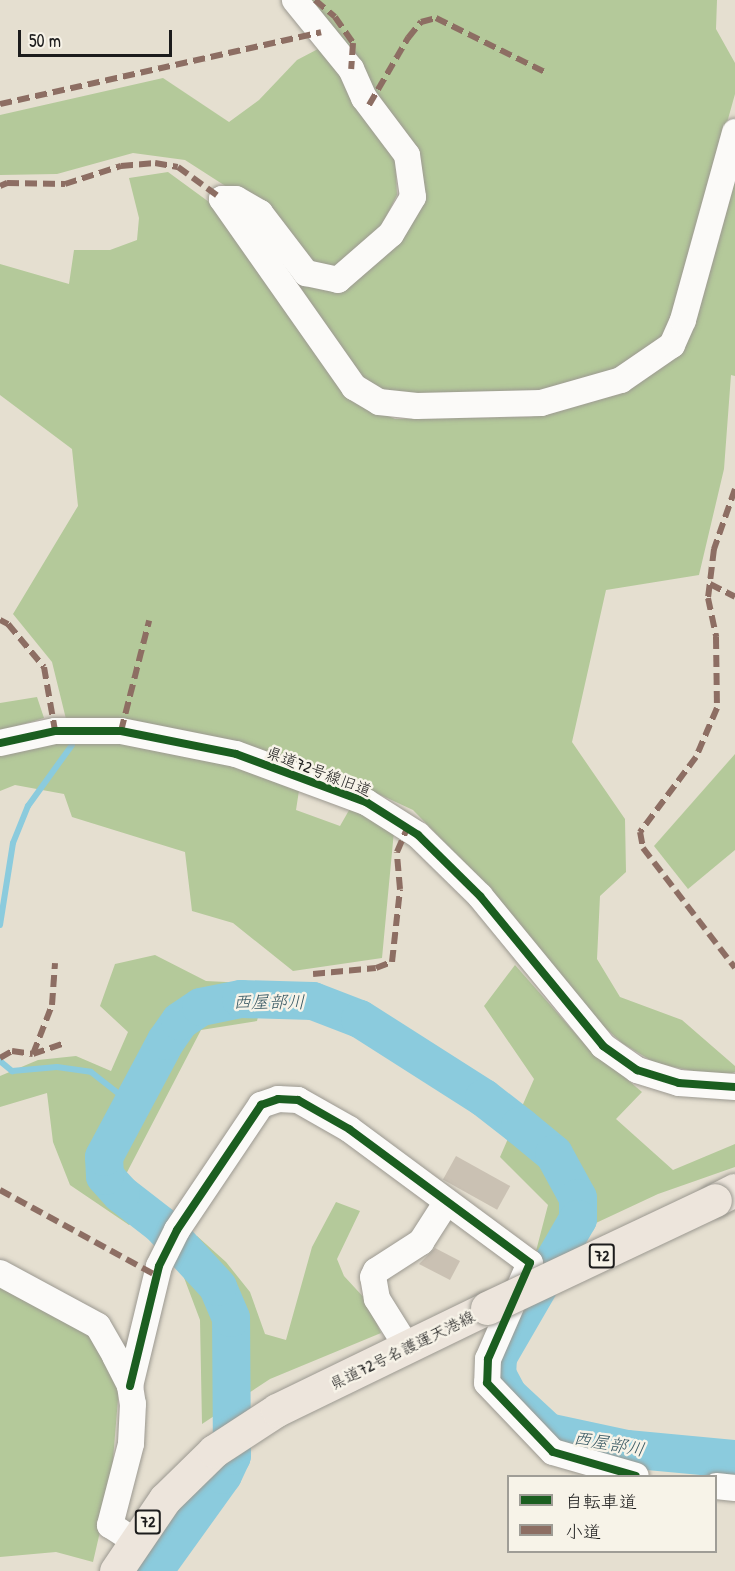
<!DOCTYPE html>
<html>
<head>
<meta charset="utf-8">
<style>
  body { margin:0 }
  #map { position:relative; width:735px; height:1571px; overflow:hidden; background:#e5dfd0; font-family:"Patrick Hand","Klee One",sans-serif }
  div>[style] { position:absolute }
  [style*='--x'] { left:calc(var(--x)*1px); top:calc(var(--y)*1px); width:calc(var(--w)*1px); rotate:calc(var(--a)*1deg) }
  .forest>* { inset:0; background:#b4c99a }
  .stream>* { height:6px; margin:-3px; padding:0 3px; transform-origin:3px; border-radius:3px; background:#8bcbdd }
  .river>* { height:38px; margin:-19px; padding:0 19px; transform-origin:19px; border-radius:19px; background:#8bcbdd }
  .building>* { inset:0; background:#cac1b3; transform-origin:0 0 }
  .roads { filter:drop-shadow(0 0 2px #9c9991) drop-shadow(0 0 2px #9c9991) }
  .minor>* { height:26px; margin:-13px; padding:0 13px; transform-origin:13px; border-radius:13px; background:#fbfaf8 }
  .major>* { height:33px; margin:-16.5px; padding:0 16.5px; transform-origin:16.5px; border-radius:16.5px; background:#ede5dc }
  .bridges { filter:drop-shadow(0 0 2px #9c9991) drop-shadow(0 0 2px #9c9991) }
  .major-bridge>* { height:33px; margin:-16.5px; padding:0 16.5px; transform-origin:16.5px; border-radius:16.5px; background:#ede5dc }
  .quiet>* { height:6px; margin-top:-3px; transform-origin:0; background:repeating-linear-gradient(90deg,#8d6e63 0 12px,transparent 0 18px) }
  .cycleway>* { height:8px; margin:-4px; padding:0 4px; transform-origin:4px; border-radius:4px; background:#1b5e20 }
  span { translate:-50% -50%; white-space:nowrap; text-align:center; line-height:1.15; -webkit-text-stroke:5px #f7f3e8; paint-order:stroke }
  .shield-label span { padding:2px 4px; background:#f7f3e8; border:2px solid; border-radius:4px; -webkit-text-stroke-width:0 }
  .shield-label { font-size:15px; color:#1c1c1c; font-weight:700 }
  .street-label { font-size:16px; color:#1c1c1c }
  .water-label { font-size:18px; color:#355661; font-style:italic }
  .legend { position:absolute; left:507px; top:1475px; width:210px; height:78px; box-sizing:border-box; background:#f7f3e8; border:2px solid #9f9d96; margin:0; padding:8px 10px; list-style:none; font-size:18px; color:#1c1c1c }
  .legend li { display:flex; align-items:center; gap:12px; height:30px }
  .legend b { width:30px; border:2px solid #9f9d96 }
  .scale { position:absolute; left:18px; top:30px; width:154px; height:27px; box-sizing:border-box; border:3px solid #1c1c1c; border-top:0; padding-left:8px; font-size:18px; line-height:21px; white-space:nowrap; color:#1c1c1c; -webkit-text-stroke:4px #f7f3e8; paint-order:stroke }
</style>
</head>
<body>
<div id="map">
  <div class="forest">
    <div style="clip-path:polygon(302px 0,717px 0,716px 29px,735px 63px,735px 94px,668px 335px,622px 372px,539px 394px,423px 396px,385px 392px,363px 383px,288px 278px,254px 215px,340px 289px,420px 206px,402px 130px,369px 81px)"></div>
    <div style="clip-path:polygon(318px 49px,343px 76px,352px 103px,395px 155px,397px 195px,379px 231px,336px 269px,309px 261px,227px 187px,185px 160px,133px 153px,57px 174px,0 175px,0 115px,163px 78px,229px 122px,259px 100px,297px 60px)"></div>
    <div style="clip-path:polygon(168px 172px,209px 202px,315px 343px,347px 397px,395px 419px,530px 417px,620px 394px,677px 352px,735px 175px,735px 376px,731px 375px,724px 469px,699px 575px,606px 590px,572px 742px,625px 819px,626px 872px,600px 896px,597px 959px,620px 997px,682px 1020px,735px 1066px,735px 1072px,722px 1077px,655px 1063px,622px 1043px,578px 1003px,492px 891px,413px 810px,318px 766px,217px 738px,66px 719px,52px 662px,13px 614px,78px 506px,72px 449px,0 395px,0 264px,69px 284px,74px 250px,110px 250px,137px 240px,139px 218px,129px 178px)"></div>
    <div style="clip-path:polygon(37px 697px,44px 718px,0 731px,0 703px)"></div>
    <div style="clip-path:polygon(52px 742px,115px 743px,198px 755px,300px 784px,296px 810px,340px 826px,352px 805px,394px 831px,382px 958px,293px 971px,233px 923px,192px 911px,185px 852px,72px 817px,64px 794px,15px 785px,0 791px,0 755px)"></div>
    <div style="clip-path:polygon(735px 754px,735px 850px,688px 889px,654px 846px)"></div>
    <div style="clip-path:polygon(155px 955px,206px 981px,266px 984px,257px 1021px,201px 1030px,123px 1180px,150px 1207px,129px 1225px,70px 1185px,53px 1142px,47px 1093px,0 1107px,0 1076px,38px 1060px,76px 1056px,111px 1071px,128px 1032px,100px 1006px,115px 964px)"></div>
    <div style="clip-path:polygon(515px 965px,582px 1041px,642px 1092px,616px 1119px,673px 1170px,735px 1144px,735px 1167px,658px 1194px,536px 1251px,548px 1205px,500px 1157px,534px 1079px,484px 1006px)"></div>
    <div style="clip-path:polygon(336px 1202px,360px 1211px,337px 1259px,344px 1276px,367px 1301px,381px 1333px,270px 1379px,202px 1424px,200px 1320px,183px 1275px,197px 1236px,226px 1262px,250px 1292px,265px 1334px,286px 1340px,312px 1247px)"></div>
    <div style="clip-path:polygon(0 1282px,91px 1334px,119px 1387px,111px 1484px,93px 1562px,56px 1552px,0 1557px)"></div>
  </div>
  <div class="stream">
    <div style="--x:0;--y:925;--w:83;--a:-81"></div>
    <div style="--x:13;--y:843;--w:40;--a:-68"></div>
    <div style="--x:28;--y:806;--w:75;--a:-54.2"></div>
    <div style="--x:0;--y:1061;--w:16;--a:40"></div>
    <div style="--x:12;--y:1071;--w:45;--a:-5.1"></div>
    <div style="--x:57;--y:1067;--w:34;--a:8"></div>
    <div style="--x:91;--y:1072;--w:52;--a:38"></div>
  </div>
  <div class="river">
    <div style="--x:154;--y:1571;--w:118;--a:-54.3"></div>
    <div style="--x:223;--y:1475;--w:21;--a:-65"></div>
    <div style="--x:232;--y:1456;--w:138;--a:-90.4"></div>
    <div style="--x:231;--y:1318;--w:34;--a:-113"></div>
    <div style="--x:218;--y:1287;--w:84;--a:-132.6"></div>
    <div style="--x:161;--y:1225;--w:51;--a:-142.2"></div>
    <div style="--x:121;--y:1194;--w:24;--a:-132"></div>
    <div style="--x:105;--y:1176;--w:19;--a:-93"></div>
    <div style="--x:104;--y:1157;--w:132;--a:-61.9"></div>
    <div style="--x:166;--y:1041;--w:24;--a:-55"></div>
    <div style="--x:180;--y:1021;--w:25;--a:-34"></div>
    <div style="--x:201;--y:1007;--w:41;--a:-11.3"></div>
    <div style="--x:241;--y:999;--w:72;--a:1.6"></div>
    <div style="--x:313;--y:1001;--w:50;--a:21"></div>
    <div style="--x:360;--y:1019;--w:147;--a:32.5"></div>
    <div style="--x:484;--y:1098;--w:46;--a:37.9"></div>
    <div style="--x:520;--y:1126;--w:44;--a:39.5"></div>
    <div style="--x:554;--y:1154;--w:50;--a:61.4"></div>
    <div style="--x:578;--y:1198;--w:21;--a:90"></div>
    <div style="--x:578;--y:1219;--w:160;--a:120.1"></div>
    <div style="--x:498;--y:1357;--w:17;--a:93"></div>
    <div style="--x:497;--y:1374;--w:24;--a:62"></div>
    <div style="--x:508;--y:1395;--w:54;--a:42.8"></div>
    <div style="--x:548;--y:1432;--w:81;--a:12.1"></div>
    <div style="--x:627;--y:1449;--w:108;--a:5.3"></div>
  </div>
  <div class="building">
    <div style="left:456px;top:1156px;width:62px;height:27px;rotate:29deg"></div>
    <div style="clip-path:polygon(435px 1248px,460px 1261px,450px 1280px,419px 1264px)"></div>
  </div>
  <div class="roads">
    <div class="minor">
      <div style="--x:222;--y:199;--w:230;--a:54.9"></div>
      <div style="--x:354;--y:387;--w:29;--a:31"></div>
      <div style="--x:379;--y:402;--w:38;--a:6"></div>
      <div style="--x:417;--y:406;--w:124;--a:-1.4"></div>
      <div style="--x:541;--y:403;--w:83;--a:-16"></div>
      <div style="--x:621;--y:380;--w:62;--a:-34.5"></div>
      <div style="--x:672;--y:345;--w:27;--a:-66"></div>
      <div style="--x:683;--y:320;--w:195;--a:-74.5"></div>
      <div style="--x:222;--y:199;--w:14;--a:0"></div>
      <div style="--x:236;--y:199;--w:28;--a:30"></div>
      <div style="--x:260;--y:213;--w:76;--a:52.5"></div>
      <div style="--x:306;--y:273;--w:33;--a:12"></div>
      <div style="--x:338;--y:280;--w:70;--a:-41"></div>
      <div style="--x:391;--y:234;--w:43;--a:-59.3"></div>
      <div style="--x:413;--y:197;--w:42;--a:-98.1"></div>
      <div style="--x:407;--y:155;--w:71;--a:-127"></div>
      <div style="--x:364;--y:98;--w:32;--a:-114"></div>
      <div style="--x:351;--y:69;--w:89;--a:-129.1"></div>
      <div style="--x:0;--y:743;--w:56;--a:-12.3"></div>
      <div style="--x:55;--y:731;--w:66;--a:0"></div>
      <div style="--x:121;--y:731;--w:117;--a:11.3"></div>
      <div style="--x:236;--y:754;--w:139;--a:20.3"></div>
      <div style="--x:366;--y:802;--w:62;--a:32.4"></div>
      <div style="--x:418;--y:835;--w:87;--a:44.5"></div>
      <div style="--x:480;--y:896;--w:194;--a:50.6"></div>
      <div style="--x:603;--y:1046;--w:42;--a:35.2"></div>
      <div style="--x:637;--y:1070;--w:44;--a:17.2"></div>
      <div style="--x:679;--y:1083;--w:56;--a:4.1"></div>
      <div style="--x:0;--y:1273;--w:111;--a:28.4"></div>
      <div style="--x:98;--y:1326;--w:34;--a:60"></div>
      <div style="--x:115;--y:1356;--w:34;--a:63"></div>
      <div style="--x:130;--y:1386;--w:18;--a:81"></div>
      <div style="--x:133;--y:1404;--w:40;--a:92.9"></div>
      <div style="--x:131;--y:1444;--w:84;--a:104.5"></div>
      <div style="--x:110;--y:1525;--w:30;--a:33"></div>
      <div style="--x:407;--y:1347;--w:57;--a:-122"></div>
      <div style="--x:377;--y:1299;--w:22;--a:-100"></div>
      <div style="--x:373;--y:1277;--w:7;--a:-63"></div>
      <div style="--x:376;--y:1271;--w:54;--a:-32.8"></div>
      <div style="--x:421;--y:1242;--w:46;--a:-57.3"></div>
      <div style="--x:130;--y:1386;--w:123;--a:-76.4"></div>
      <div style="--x:159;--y:1266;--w:40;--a:-63.4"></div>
      <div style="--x:177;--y:1230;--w:151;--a:-56.1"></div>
      <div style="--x:261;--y:1105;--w:18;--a:-19"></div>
      <div style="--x:278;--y:1099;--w:20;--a:3"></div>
      <div style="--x:298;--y:1100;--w:59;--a:29.6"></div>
      <div style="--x:349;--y:1129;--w:225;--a:36.5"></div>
      <div style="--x:530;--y:1263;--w:105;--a:113.6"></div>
      <div style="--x:488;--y:1359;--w:24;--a:92"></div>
      <div style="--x:487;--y:1383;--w:95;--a:46.3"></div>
      <div style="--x:553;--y:1452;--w:86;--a:16.1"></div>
      <div style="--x:716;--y:1486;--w:19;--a:6"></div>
    </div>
    <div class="major">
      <div style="--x:715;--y:1200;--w:22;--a:-27"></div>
      <div style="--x:116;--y:1571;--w:87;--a:-55.8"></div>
      <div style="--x:165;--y:1499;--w:69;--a:-44.4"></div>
      <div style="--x:214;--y:1451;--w:75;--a:-33.1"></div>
      <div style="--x:277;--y:1410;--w:233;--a:-25.9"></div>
    </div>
  </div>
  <div class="bridges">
    <div class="major-bridge">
      <div style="--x:487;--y:1308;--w:252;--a:-25.3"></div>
    </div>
  </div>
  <div class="quiet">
    <div style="--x:315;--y:0;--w:26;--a:40"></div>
    <div style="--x:335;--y:17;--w:32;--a:55"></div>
    <div style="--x:353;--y:43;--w:26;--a:94"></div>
    <div style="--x:0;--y:104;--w:329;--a:-12.6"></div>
    <div style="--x:369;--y:105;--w:78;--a:-59.8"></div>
    <div style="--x:408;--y:38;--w:21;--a:-51"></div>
    <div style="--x:421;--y:22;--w:16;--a:-15"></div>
    <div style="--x:436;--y:18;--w:124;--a:26.4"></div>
    <div style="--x:0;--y:186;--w:8;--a:-23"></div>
    <div style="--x:7;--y:183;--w:58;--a:1"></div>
    <div style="--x:65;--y:184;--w:59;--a:-17.8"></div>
    <div style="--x:121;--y:166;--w:34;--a:-5"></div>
    <div style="--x:155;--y:163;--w:23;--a:10"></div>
    <div style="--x:178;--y:167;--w:54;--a:36"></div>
    <div style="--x:735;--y:489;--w:64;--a:109.3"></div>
    <div style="--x:714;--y:549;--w:49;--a:97"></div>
    <div style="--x:708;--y:598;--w:40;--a:78"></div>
    <div style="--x:716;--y:637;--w:71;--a:89.2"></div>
    <div style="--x:717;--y:708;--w:53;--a:113.2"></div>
    <div style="--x:696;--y:757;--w:94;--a:126.7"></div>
    <div style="--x:640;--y:832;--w:16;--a:79"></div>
    <div style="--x:643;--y:848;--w:151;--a:52.5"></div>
    <div style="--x:710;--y:584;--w:28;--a:27"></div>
    <div style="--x:0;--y:620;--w:9;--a:27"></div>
    <div style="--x:8;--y:624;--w:56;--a:50.1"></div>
    <div style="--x:44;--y:667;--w:65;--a:80.2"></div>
    <div style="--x:121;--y:731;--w:114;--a:-75.7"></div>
    <div style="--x:313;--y:974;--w:63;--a:-5.4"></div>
    <div style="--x:376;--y:968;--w:17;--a:-21"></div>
    <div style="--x:392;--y:962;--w:73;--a:-83.7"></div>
    <div style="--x:400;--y:889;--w:37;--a:-95"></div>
    <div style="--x:397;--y:852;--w:26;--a:-67"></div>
    <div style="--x:33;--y:1054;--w:53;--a:-68.8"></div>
    <div style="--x:52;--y:1005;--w:42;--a:-85.9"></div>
    <div style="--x:0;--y:1058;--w:14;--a:-30"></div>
    <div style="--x:12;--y:1051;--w:21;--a:8"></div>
    <div style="--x:33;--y:1054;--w:31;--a:-19"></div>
    <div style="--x:0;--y:1190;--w:179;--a:28.7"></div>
  </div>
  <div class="cycleway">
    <div style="--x:0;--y:743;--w:56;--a:-12.3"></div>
    <div style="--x:55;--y:731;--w:66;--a:0"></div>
    <div style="--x:121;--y:731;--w:117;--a:11.3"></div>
    <div style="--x:236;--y:754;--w:139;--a:20.3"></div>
    <div style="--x:366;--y:802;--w:62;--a:32.4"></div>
    <div style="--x:418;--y:835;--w:87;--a:44.5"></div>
    <div style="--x:480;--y:896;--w:194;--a:50.6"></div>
    <div style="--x:603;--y:1046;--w:42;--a:35.2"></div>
    <div style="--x:637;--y:1070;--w:44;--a:17.2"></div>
    <div style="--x:679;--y:1083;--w:56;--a:4.1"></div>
    <div style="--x:130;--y:1386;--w:123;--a:-76.4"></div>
    <div style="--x:159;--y:1266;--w:40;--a:-63.4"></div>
    <div style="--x:177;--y:1230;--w:151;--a:-56.1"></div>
    <div style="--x:261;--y:1105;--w:18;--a:-19"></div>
    <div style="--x:278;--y:1099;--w:20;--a:3"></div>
    <div style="--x:298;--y:1100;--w:59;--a:29.6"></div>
    <div style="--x:349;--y:1129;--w:225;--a:36.5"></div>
    <div style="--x:530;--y:1263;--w:105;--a:113.6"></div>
    <div style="--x:488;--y:1359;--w:24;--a:92"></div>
    <div style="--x:487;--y:1383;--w:95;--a:46.3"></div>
    <div style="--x:553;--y:1452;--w:86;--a:16.1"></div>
  </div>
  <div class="shield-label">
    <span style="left:602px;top:1256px">72</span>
    <span style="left:148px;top:1522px">72</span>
  </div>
  <div class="street-label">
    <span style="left:319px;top:771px;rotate:21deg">県道72号線旧道</span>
    <span style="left:402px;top:1350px;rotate:-26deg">県道72号名護運天港線</span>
  </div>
  <div class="water-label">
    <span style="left:269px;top:1002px">西屋部川</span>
    <span style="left:609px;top:1444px;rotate:10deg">西屋部川</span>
  </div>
  <ul class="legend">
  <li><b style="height:8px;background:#1b5e20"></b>自転車道</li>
  <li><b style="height:8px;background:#8d6e63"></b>小道</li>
  </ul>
  <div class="scale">50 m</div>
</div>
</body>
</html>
